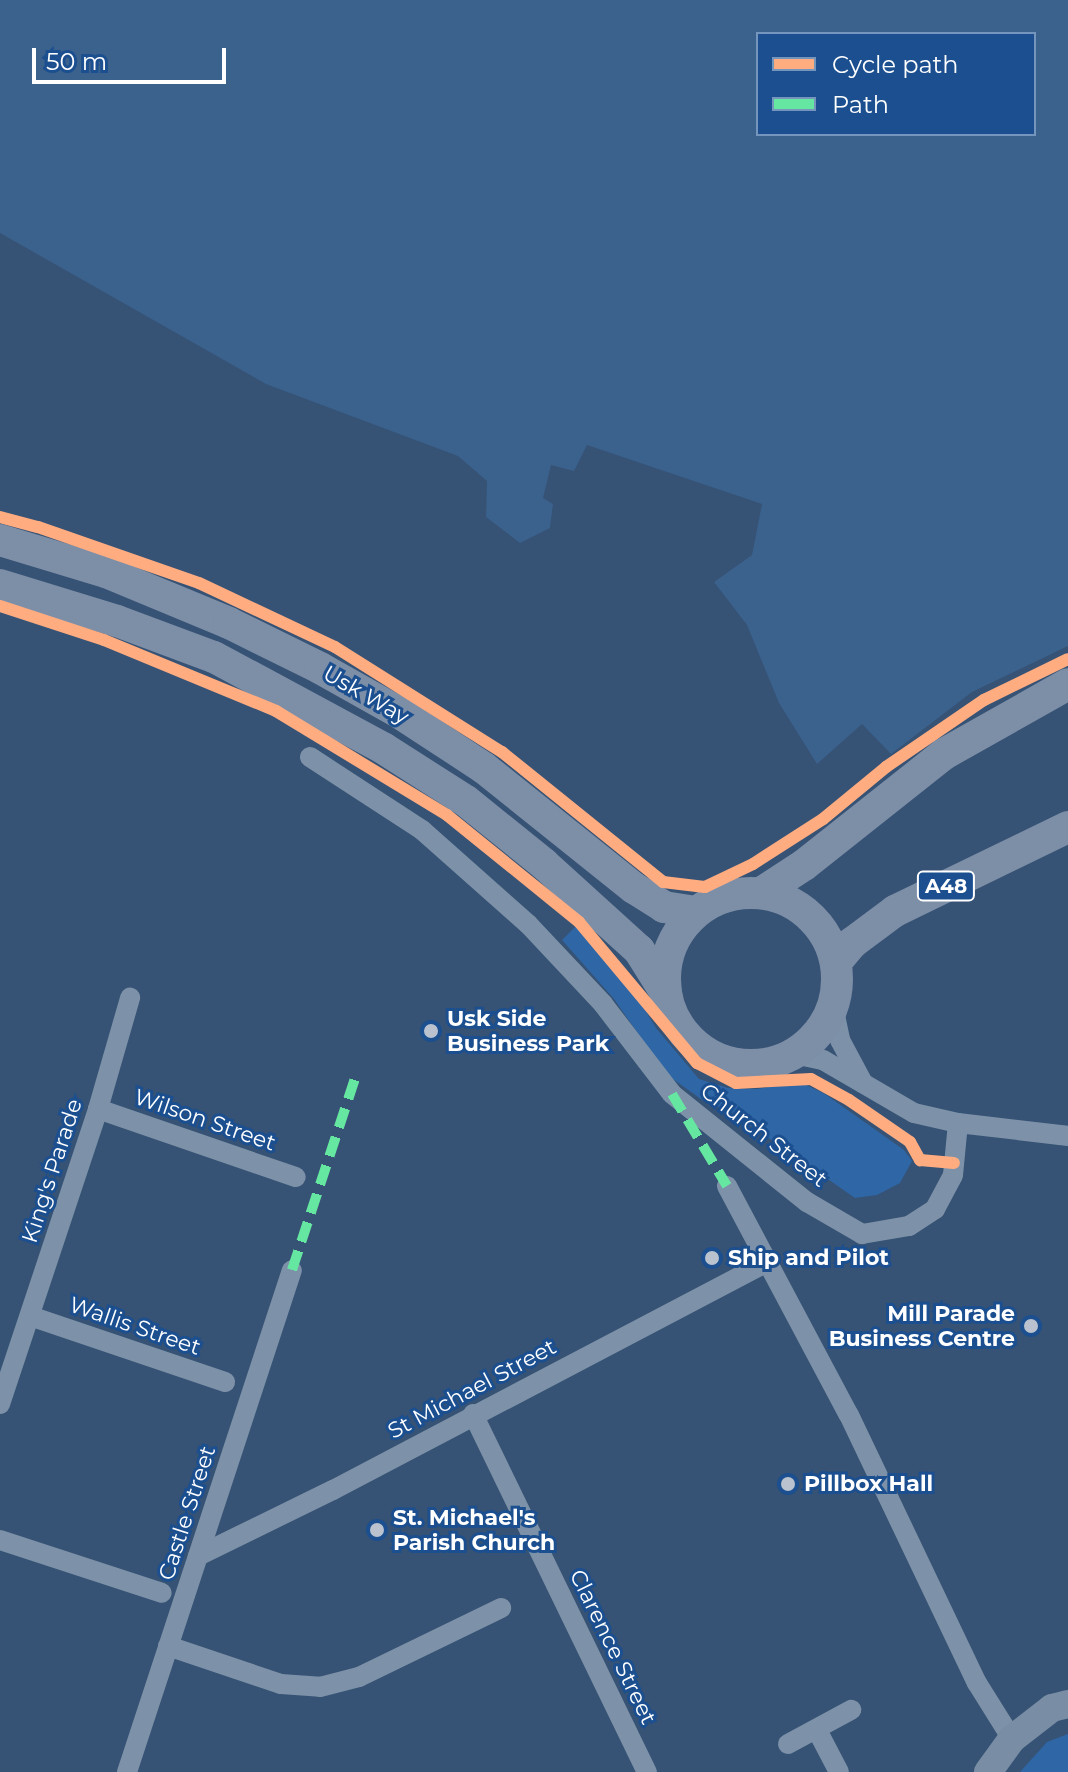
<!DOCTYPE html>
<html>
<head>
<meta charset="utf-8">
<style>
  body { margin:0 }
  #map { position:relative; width:1068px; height:1772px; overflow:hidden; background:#365274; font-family:Montserrat,sans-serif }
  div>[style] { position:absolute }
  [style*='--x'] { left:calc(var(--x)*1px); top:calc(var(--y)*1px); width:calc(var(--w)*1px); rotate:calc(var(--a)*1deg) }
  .green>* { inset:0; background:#2f66a5 }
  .water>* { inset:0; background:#3b618d }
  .street>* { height:20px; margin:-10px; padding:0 10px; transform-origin:10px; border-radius:10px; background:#7d92a8 }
  .secondary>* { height:28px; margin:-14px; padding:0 14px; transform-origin:14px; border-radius:14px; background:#798da4 }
  .primary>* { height:32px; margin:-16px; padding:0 16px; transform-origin:16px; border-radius:16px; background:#7d8ea7 }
  .primary>.ring { margin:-16px; padding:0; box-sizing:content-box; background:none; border:32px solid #7d8ea7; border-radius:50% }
  .quiet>* { height:10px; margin-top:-5px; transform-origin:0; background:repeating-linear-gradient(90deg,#66e7a1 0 20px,transparent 0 30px) }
  .cycleway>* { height:12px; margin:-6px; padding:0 6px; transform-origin:6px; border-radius:6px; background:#ffac80 }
  .dots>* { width:22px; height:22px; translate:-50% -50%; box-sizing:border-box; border:4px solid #1b4f8f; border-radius:50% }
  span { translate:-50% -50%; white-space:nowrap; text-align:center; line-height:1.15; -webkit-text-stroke:6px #1b4f8f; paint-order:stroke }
  .shield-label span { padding:2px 6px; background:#1b4f8f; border:2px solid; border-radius:6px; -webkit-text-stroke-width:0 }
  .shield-label { font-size:20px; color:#fff; font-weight:700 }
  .street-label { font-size:22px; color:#fff }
  .poi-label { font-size:22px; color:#fff; font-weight:700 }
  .left { translate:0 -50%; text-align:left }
  .right { translate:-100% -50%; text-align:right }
  .legend { position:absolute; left:756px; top:32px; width:280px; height:104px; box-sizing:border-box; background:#1b4f8f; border:2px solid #7695bc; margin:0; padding:10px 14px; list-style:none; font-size:24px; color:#fff }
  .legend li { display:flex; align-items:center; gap:16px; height:40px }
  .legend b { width:40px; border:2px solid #7695bc }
  .scale { position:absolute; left:32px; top:48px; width:194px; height:36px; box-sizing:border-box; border:4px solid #fff; border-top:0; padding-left:10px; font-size:24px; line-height:28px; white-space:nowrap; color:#fff; -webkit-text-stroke:6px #1b4f8f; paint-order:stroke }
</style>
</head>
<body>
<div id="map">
  <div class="green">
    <div style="clip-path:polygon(576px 926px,624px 975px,656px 1028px,699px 1079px,728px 1088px,757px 1089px,800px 1082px,825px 1094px,904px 1150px,912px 1161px,900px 1183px,877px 1195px,855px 1198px,728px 1110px,705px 1102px,666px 1074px,614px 999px,562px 940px)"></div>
    <div style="clip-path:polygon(1068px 1734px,1068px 1772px,1020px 1772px,1047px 1742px)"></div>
  </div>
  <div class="water">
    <div style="clip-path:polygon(evenodd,0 0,1068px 0,1068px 646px,972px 692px,891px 754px,862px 724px,817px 764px,779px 703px,747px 625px,714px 582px,752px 555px,762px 504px,587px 445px,574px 471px,551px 465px,543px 498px,553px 504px,550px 528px,520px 543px,486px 517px,487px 481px,458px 456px,266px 384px,0 233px,0 0,758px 34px,1034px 34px,1034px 134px,758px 134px,758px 34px)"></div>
  </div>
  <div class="street">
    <div style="--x:310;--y:757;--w:134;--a:33.1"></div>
    <div style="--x:422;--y:830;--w:142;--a:41.6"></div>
    <div style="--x:528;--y:924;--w:110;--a:46.8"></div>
    <div style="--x:603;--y:1004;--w:113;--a:52.5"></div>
    <div style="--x:672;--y:1094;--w:173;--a:38.7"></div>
    <div style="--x:807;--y:1202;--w:64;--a:30.2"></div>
    <div style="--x:862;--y:1234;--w:48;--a:-9.7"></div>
    <div style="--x:909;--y:1226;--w:31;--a:-33"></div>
    <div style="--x:935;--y:1209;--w:38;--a:-62"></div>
    <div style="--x:953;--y:1175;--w:52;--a:-84.5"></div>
    <div style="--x:833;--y:1006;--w:35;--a:78"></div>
    <div style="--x:840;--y:1040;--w:49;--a:61.9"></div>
    <div style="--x:794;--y:1054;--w:30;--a:12"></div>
    <div style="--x:823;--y:1060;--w:105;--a:30.2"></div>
    <div style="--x:914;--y:1113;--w:45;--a:12.8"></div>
    <div style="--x:958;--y:1123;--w:111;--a:6.7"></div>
    <div style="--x:98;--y:1109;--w:209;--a:19"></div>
    <div style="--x:727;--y:1186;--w:259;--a:62"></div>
    <div style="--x:849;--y:1415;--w:297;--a:64.5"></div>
    <div style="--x:977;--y:1683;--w:66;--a:58"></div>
    <div style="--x:30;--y:1316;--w:206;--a:18.7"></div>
    <div style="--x:0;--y:1404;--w:311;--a:-71.6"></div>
    <div style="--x:98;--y:1109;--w:116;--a:-73.9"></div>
    <div style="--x:473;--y:1414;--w:398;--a:64.1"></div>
    <div style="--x:0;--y:1540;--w:170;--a:18.1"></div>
    <div style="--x:198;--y:1556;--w:150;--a:-26.1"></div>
    <div style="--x:333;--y:1490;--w:491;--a:-27.7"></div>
    <div style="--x:168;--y:1646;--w:119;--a:18.6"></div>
    <div style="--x:281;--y:1684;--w:39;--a:4"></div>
    <div style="--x:320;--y:1687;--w:40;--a:-14.4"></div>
    <div style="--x:359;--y:1677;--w:158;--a:-25.9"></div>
    <div style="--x:817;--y:1730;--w:47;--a:62.4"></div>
    <div style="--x:788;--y:1744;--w:72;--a:-28.4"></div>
    <div style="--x:127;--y:1772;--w:528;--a:-71.81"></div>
  </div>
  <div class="secondary">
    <div style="--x:988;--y:1772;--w:41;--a:-54"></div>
    <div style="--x:1012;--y:1739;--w:51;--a:-37.8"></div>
    <div style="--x:1052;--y:1708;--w:16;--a:-14"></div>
  </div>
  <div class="primary">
    <div style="--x:0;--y:540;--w:111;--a:16.8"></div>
    <div style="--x:106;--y:572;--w:133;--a:22.5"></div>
    <div style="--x:229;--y:623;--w:102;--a:26.3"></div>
    <div style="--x:320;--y:668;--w:92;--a:29.4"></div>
    <div style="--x:400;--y:713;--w:100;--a:33.2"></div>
    <div style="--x:484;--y:768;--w:192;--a:38.7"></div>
    <div style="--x:634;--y:888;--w:36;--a:32"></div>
    <div style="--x:664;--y:907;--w:32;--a:9"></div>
    <div style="--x:0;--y:585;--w:122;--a:17.1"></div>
    <div style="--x:117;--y:621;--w:103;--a:20.4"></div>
    <div style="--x:214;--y:657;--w:192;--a:28.3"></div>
    <div style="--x:383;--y:748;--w:98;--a:32.6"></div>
    <div style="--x:466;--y:801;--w:100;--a:38.9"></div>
    <div style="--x:544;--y:864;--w:128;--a:42.2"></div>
    <div style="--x:639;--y:950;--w:51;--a:57.9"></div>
    <div style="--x:761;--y:893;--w:51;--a:-33.1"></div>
    <div style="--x:804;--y:865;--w:179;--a:-38.4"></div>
    <div style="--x:944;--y:754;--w:142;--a:-29.4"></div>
    <div class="ring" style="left:665px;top:893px;width:140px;height:140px"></div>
    <div style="--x:836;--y:962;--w:25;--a:-50"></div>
    <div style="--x:852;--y:943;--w:54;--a:-36.7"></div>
    <div style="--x:895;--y:911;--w:192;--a:-25.9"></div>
  </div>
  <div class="quiet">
    <div style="--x:672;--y:1094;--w:107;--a:59.1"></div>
    <div style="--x:292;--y:1270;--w:208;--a:-71.8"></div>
  </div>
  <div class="cycleway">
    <div style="--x:0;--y:517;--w:39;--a:15"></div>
    <div style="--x:38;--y:527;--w:170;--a:19.2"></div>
    <div style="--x:199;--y:583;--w:150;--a:25.2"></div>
    <div style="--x:335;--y:647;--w:197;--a:32.2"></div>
    <div style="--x:502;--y:752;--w:207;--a:38.9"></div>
    <div style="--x:663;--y:882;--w:42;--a:6.8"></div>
    <div style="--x:705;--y:887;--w:53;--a:-25.6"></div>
    <div style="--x:753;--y:864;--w:83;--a:-32.7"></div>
    <div style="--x:823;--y:819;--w:82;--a:-39.5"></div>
    <div style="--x:886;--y:767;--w:119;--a:-34.4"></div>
    <div style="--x:984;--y:700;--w:93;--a:-26"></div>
    <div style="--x:0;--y:606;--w:109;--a:18.1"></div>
    <div style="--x:104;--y:640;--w:186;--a:22.4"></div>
    <div style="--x:276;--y:711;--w:200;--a:31.3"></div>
    <div style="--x:447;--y:815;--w:170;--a:39"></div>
    <div style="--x:579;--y:922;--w:184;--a:50.1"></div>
    <div style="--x:697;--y:1063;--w:44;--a:27.1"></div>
    <div style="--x:736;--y:1083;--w:75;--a:-3.1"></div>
    <div style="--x:811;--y:1079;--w:43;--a:28.9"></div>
    <div style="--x:849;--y:1100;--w:74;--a:34.5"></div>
    <div style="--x:910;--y:1142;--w:21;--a:61"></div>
    <div style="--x:920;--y:1160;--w:34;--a:5"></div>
  </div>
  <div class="dots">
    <div style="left:431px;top:1031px;background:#b9c2ce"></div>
    <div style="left:712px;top:1258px;background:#b9c2ce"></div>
    <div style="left:1031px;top:1326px;background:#b9c2ce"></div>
    <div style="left:788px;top:1484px;background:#b9c2ce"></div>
    <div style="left:377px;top:1530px;background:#b9c2ce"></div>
  </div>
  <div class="shield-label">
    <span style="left:946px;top:886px">A48</span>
  </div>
  <div class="street-label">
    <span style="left:366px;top:695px;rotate:30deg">Usk Way</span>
    <span style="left:205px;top:1120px;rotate:19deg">Wilson Street</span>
    <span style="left:764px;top:1135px;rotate:38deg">Church Street</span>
    <span style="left:52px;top:1171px;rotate:-72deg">King's Parade</span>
    <span style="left:135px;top:1326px;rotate:19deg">Wallis Street</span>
    <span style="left:472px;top:1389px;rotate:-28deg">St Michael Street</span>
    <span style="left:187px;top:1513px;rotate:-72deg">Castle Street</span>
    <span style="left:613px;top:1647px;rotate:64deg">Clarence Street</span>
  </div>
  <div class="poi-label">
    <span class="left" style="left:447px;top:1031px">Usk Side<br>Business Park</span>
    <span class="left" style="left:728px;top:1258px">Ship and Pilot</span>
    <span class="right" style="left:1015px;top:1326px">Mill Parade<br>Business Centre</span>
    <span class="left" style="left:804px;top:1484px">Pillbox Hall</span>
    <span class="left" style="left:393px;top:1530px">St. Michael's<br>Parish Church</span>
  </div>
  <ul class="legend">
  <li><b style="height:10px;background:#ffac80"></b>Cycle path</li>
  <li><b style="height:10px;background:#66e7a1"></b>Path</li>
  </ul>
  <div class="scale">50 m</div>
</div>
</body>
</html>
